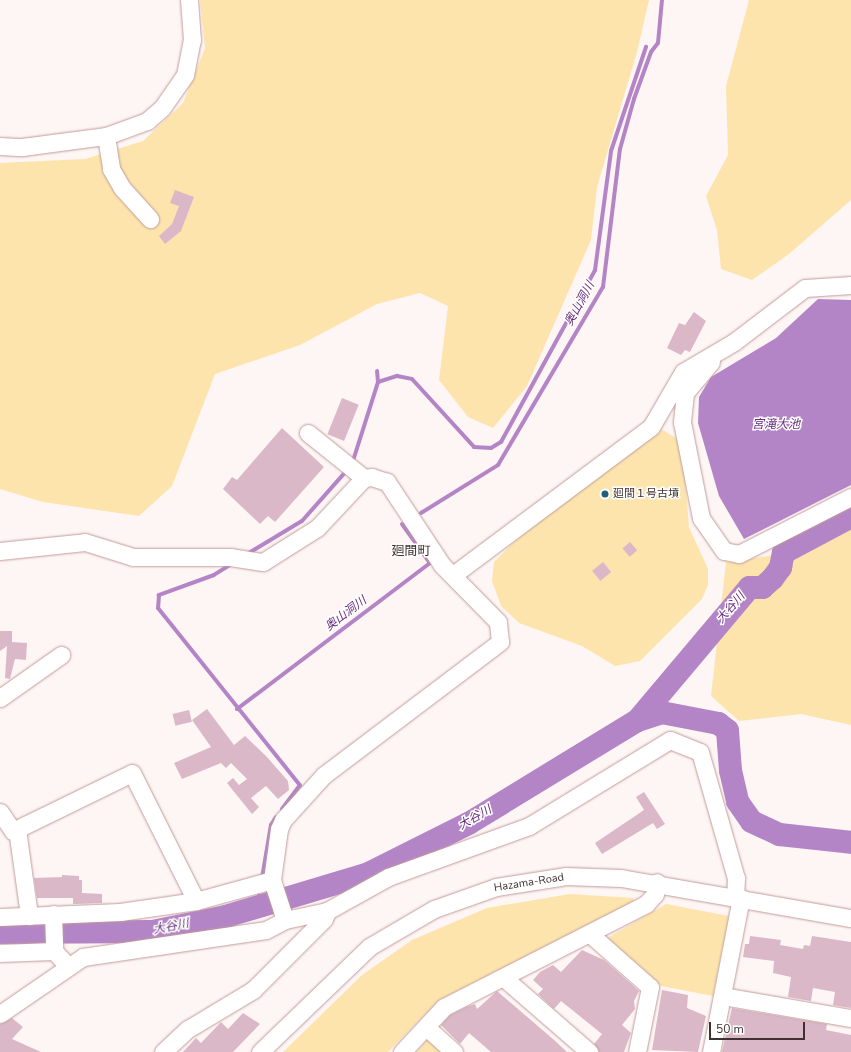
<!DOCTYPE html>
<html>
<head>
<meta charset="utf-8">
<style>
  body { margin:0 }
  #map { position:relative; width:851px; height:1052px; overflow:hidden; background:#fef5f5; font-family:"Nunito Sans","Noto Sans JP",sans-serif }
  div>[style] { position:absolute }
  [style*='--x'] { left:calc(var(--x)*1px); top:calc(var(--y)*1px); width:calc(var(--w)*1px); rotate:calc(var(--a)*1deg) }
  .green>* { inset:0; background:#fde4ad }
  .water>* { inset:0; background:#b485c6 }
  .stream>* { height:4px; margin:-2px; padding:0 2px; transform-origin:2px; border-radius:2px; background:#b485c6 }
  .river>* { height:23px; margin:-11.5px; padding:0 11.5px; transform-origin:11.5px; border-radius:11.5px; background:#b485c6 }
  .building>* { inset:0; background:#dbb8c8; transform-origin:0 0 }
  .roads { filter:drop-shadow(0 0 1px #c19b99) drop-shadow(0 0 1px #c19b99) }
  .minor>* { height:17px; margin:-8.5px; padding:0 8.5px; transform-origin:8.5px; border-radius:8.5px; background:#fff }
  .dots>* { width:11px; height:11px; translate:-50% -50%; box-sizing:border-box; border:2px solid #fff; border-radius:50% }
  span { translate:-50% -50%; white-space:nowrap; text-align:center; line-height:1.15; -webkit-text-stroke:3px #fff; paint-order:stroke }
  .poi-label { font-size:11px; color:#403030 }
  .left { translate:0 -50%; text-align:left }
  .street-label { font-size:11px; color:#403030 }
  .water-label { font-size:12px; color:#672d7b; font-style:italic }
  .quarter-label { font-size:13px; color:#403030 }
  .scale { position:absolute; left:709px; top:1022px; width:96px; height:18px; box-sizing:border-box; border:2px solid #403030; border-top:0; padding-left:5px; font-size:12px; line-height:14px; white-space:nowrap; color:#403030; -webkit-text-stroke:3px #fff; paint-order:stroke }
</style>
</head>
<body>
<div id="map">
  <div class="green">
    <div style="clip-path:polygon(200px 0,649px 0,637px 52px,597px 187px,591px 240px,527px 386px,493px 428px,468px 417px,439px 380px,448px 306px,420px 293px,377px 304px,300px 345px,215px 374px,172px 486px,139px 516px,43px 502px,0 489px,0 163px,85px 159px,143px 141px,183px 103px,205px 48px)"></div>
    <div style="clip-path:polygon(749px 0,851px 0,851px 200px,789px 254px,752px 280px,721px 269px,717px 230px,706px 196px,728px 155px,726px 86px)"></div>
    <div style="clip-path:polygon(663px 430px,679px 440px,683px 451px,689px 527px,708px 569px,708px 585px,702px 599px,640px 661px,615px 666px,582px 646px,519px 623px,501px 606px,492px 581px,494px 562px,513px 543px,654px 431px)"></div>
    <div style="clip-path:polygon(851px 522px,851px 725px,801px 714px,739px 721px,711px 696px,726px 562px,789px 553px)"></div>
    <div style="clip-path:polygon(570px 894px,633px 898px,633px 902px,439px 1000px,388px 1052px,283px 1052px,362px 975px,412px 940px,487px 908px)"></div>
    <div style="clip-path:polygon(666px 904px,729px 916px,713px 996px,661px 986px,607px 938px)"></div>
    <div style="clip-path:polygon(428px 1039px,443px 1052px,417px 1052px)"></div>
  </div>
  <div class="water">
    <div style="clip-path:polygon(818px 299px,851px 300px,851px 485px,744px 539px,719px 496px,698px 423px,699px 397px,711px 377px,776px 338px)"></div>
  </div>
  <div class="stream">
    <div style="--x:378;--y:382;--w:20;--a:-18"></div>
    <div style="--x:397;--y:376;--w:15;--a:11"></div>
    <div style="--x:412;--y:379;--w:92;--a:47.6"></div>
    <div style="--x:474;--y:447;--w:17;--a:3"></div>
    <div style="--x:491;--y:448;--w:12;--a:-31"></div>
    <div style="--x:501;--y:442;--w:196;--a:-61.3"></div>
    <div style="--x:595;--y:270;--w:120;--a:-82.3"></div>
    <div style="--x:611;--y:151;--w:110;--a:-71.4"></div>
    <div style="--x:352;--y:464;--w:86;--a:-72.4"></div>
    <div style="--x:378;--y:382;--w:11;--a:-95"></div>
    <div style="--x:421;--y:513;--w:91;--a:-31.9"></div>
    <div style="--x:498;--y:465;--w:207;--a:-59.5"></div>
    <div style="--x:603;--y:287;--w:139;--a:-83"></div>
    <div style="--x:620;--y:149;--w:52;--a:-74.4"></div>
    <div style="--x:634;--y:99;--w:50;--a:-70.1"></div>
    <div style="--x:651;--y:52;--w:11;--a:-52"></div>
    <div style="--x:658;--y:43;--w:43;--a:-84.7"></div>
    <div style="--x:247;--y:554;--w:64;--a:-31"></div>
    <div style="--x:302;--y:521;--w:69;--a:-48.5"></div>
    <div style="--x:233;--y:563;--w:22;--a:148"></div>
    <div style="--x:214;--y:575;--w:59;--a:160"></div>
    <div style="--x:159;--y:595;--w:13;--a:94"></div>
    <div style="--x:158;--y:608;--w:227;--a:51.3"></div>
    <div style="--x:300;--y:785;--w:30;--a:127"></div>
    <div style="--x:237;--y:709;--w:242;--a:-37.1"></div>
    <div style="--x:430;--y:563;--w:48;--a:-125.7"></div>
    <div style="--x:262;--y:878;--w:54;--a:-80.4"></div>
    <div style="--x:271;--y:825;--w:9;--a:-58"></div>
    <div style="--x:257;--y:906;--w:11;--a:-80"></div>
  </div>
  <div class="river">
    <div style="--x:637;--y:720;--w:25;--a:-18"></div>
    <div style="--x:661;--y:712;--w:58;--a:10.9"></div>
    <div style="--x:718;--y:723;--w:11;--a:38"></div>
    <div style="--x:727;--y:730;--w:40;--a:85.7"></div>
    <div style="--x:730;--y:770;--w:32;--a:77"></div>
    <div style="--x:737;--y:801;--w:24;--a:55"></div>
    <div style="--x:751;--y:821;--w:31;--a:25"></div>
    <div style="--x:779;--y:834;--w:72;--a:6.3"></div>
    <div style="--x:0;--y:932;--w:152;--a:-0.4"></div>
    <div style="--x:152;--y:931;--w:75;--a:-11.6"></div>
    <div style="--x:225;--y:916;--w:149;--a:-16.7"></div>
    <div style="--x:368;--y:873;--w:112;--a:-26.6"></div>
    <div style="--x:468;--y:823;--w:198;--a:-31.4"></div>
    <div style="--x:637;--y:720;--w:174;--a:-49.9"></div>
    <div style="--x:749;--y:587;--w:13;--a:0"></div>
    <div style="--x:762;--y:587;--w:13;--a:-42"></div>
    <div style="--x:772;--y:578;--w:14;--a:-54"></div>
    <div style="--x:780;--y:567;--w:15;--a:-79"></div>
    <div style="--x:783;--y:552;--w:77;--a:-27.9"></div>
  </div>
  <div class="building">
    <div style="clip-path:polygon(175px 190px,194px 197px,181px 231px,165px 244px,159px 236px,172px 224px,179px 206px,170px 203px)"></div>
    <div style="clip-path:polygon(694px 312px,706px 321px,690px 352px,685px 350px,681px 355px,667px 348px,679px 323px,685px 325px)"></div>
    <div style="left:342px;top:398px;width:18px;height:39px;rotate:22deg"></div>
    <div style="clip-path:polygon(282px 428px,324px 467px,275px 522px,268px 516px,260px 524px,223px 489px,232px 477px,237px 480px)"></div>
    <div style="left:630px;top:542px;width:11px;height:10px;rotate:49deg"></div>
    <div style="left:603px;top:562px;width:13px;height:14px;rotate:51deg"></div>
    <div style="clip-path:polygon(0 631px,12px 631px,12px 642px,27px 643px,26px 660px,15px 659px,10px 679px,5px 678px,7px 646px,0 651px)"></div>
    <div style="clip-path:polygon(207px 709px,234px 745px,245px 736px,266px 756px,288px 781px,289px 790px,278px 799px,266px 786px,251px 798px,259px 807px,252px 814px,227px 783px,233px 778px,239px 785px,247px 779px,231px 763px,226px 768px,221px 763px,182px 779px,174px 763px,211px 747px,192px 720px)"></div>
    <div style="left:189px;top:710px;width:12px;height:17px;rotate:76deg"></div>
    <div style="clip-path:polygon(644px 792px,665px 824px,657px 829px,653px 823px,602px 854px,595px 843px,644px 810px,636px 797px)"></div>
    <div style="clip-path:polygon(62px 875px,79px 876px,79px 880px,82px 880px,82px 893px,102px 894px,102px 903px,73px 904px,73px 898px,37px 898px,34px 878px,62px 877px)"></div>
    <div style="clip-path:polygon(750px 936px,781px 940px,780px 945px,803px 949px,804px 945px,810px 946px,812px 936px,851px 942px,851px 1008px,833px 1005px,835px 992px,813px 988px,811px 1001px,788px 997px,791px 977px,773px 973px,774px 961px,743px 957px,745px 944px,749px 944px)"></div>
    <div style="clip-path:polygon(582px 950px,604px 960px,639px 991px,634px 1001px,635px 1009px,622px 1025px,631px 1033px,624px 1052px,599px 1052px,594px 1044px,602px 1034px,561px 1001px,554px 1009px,538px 994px,543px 989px,533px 980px,540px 972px,553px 965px,561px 972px)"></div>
    <div style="clip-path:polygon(662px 990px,688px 995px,687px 1008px,706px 1016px,698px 1052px,652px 1050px)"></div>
    <div style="clip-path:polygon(497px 991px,553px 1039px,567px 1052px,491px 1052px,469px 1033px,460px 1044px,441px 1025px,450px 1015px,466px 1007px,475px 1004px,477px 1009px)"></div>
    <div style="clip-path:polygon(732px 1008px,827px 1024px,826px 1030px,851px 1035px,851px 1052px,722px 1052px)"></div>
    <div style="clip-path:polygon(243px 1013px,260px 1024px,233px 1052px,183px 1052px,196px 1038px,201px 1043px,221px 1022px,228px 1029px)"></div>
    <div style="clip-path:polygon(12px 1018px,23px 1027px,12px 1039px,41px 1052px,0 1052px,0 1024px)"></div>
  </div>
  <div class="roads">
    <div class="minor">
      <div style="--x:106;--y:136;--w:33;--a:81"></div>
      <div style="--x:111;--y:169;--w:22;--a:60"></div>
      <div style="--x:122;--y:188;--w:42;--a:47.9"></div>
      <div style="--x:0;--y:146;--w:22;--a:3"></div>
      <div style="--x:22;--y:147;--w:85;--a:-7.5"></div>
      <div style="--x:106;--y:136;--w:44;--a:-20.1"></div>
      <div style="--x:147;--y:121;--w:20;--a:-41"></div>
      <div style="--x:162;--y:108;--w:40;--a:-55.1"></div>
      <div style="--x:185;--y:75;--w:36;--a:-79"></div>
      <div style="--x:192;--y:40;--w:40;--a:-94.3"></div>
      <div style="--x:711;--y:362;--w:40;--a:130"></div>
      <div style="--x:685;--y:393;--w:29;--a:96"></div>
      <div style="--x:682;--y:422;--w:98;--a:78.8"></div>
      <div style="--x:701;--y:518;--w:40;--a:55.1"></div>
      <div style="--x:724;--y:551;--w:15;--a:11"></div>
      <div style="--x:739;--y:554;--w:126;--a:-27"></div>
      <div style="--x:0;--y:551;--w:85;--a:-6"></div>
      <div style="--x:85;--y:542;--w:50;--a:17.4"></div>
      <div style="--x:133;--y:557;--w:97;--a:0"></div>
      <div style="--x:230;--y:557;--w:33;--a:9"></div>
      <div style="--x:263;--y:562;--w:64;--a:-32.2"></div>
      <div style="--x:317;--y:528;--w:69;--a:-46.8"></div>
      <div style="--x:453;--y:575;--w:247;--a:-36.8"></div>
      <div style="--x:651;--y:427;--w:64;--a:-59.8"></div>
      <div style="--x:683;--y:372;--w:59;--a:-30.5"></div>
      <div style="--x:734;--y:342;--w:89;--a:-37.3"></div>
      <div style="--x:805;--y:288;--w:46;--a:-3.7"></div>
      <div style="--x:0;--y:698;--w:75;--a:-35.2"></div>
      <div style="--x:0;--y:812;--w:23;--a:56"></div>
      <div style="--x:13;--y:831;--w:132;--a:-26"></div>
      <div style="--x:132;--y:773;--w:143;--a:63.4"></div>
      <div style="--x:17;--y:829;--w:88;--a:82.1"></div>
      <div style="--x:53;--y:914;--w:37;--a:88"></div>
      <div style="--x:54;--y:951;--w:21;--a:47"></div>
      <div style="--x:0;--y:917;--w:120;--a:-2.4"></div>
      <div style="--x:120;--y:912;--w:77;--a:-8.2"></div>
      <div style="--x:196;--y:901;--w:79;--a:-15.4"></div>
      <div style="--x:285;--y:920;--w:42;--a:-108"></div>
      <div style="--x:272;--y:880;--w:51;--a:-82.2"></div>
      <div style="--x:279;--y:829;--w:10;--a:-66"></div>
      <div style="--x:283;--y:820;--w:61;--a:-47.7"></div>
      <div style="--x:324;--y:775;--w:221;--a:-37.1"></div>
      <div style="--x:500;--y:642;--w:20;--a:-96"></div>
      <div style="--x:498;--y:622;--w:80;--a:-134.5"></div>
      <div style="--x:442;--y:565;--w:100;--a:-123.5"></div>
      <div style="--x:387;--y:482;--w:16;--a:-162"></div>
      <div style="--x:372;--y:477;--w:8;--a:173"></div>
      <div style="--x:364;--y:478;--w:72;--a:-141.2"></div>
      <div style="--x:590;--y:934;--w:80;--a:41.5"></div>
      <div style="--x:650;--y:987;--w:66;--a:101.3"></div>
      <div style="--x:0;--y:953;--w:54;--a:-2.1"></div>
      <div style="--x:504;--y:978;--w:113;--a:41"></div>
      <div style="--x:723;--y:996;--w:130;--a:9.8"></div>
      <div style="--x:0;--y:1014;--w:101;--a:-34.5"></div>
      <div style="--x:83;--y:957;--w:185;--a:-8.4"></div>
      <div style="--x:266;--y:930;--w:21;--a:-28"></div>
      <div style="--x:285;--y:920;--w:43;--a:-12.1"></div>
      <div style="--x:327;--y:911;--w:70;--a:-29.1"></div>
      <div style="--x:388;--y:877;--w:150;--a:-19.9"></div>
      <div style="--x:529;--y:826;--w:165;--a:-31.4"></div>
      <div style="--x:670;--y:740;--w:32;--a:22"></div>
      <div style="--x:700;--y:752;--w:131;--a:74.1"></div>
      <div style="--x:736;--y:878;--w:19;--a:93"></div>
      <div style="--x:426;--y:1027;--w:38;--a:42"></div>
      <div style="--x:163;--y:1052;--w:34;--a:-43"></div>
      <div style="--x:188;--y:1029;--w:76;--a:-31"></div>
      <div style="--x:253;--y:990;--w:100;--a:-45"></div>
      <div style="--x:324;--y:919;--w:9;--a:-69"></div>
      <div style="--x:260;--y:1052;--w:151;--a:-43.9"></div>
      <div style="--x:369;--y:947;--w:75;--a:-30.3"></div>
      <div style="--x:434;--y:909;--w:66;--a:-19.5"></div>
      <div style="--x:496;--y:887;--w:71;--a:-8.9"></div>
      <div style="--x:566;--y:876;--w:55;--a:2.1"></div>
      <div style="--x:621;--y:878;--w:233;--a:9.9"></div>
      <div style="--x:402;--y:1052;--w:62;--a:-47"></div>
      <div style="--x:444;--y:1007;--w:227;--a:-27"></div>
      <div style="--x:646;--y:904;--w:13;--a:-48"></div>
      <div style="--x:655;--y:894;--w:12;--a:-81"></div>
      <div style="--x:711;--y:1052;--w:157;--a:-79"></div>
    </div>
  </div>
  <div class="dots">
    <div style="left:605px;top:494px;background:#1e6275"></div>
  </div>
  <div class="poi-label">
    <span class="left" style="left:613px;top:494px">廻間１号古墳</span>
  </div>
  <div class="street-label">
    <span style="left:529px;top:883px;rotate:-9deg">Hazama-Road</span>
  </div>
  <div class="water-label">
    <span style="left:580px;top:304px;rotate:-61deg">奥山洞川</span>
    <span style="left:776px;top:425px">宮滝大池</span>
    <span style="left:731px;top:608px;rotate:-49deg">大谷川</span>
    <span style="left:346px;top:614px;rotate:-37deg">奥山洞川</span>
    <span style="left:475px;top:818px;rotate:-30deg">大谷川</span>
    <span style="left:171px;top:927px;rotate:-11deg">大谷川</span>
  </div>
  <div class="quarter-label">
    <span style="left:411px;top:551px">廻間町</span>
  </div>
  <div class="scale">50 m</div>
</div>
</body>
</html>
